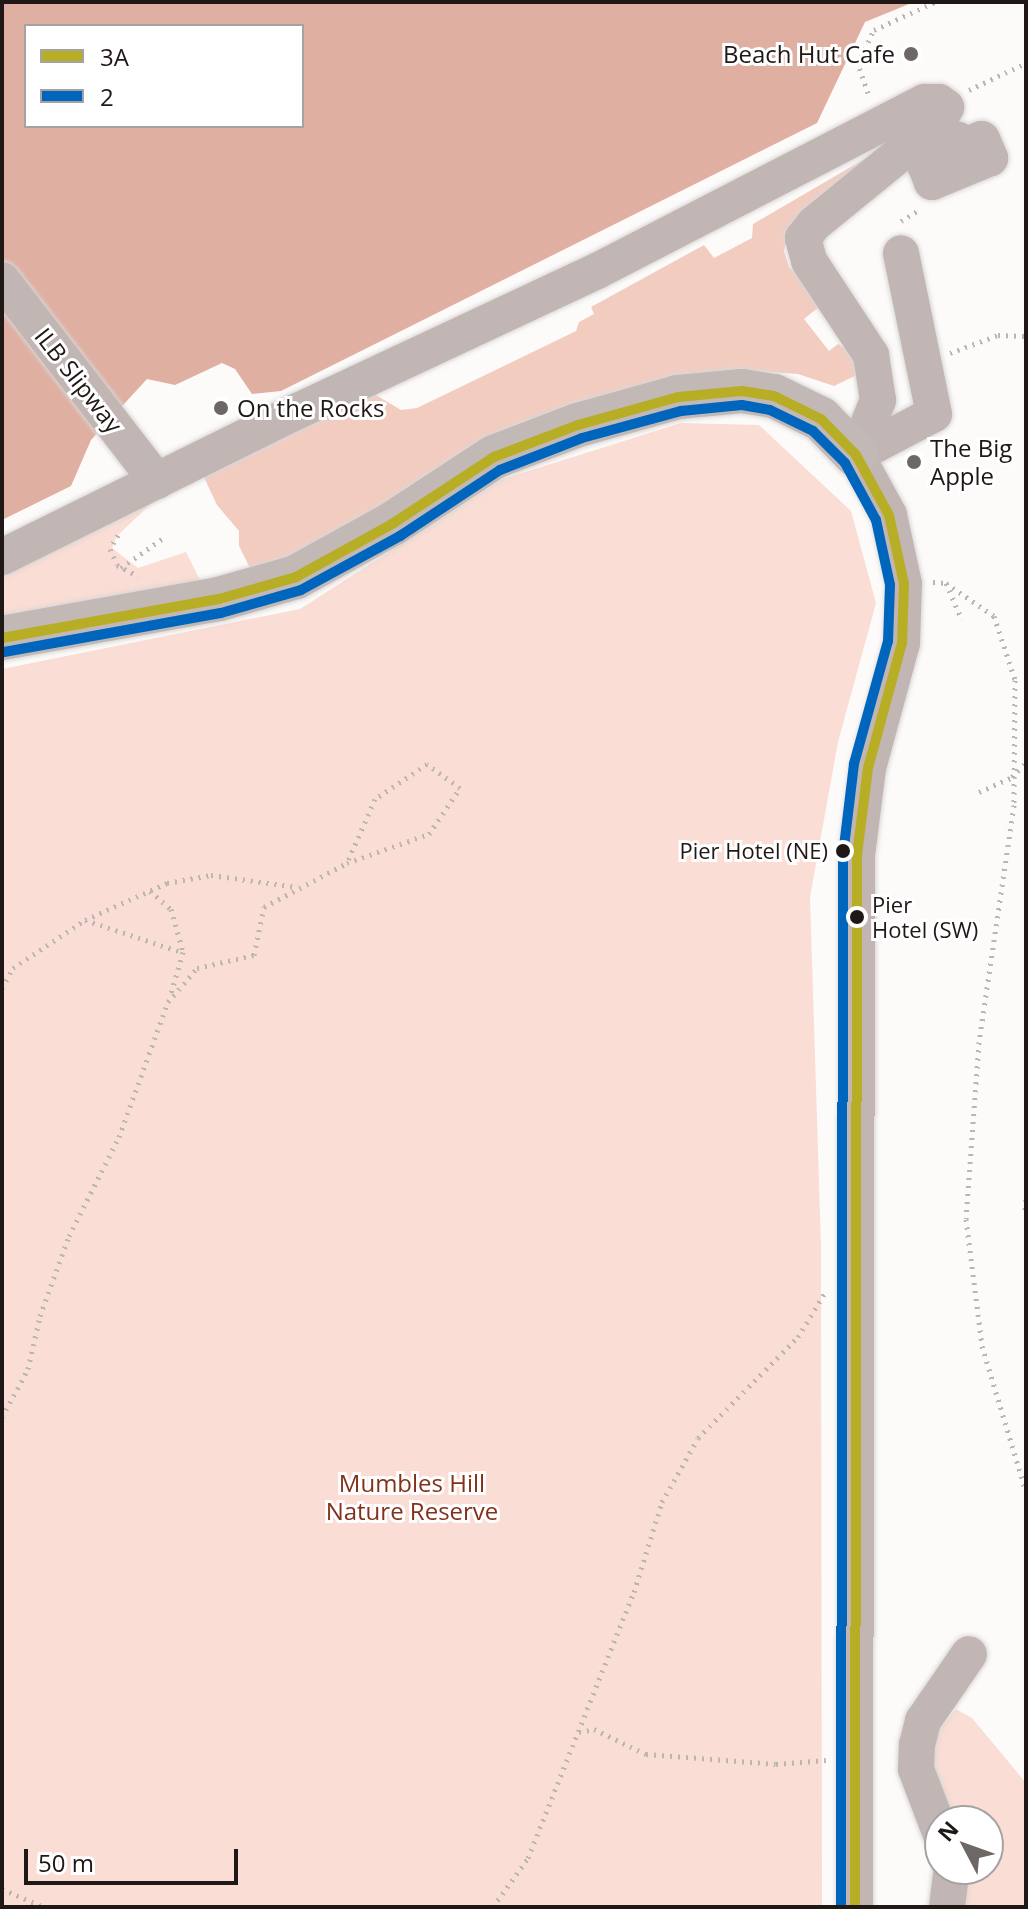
<!DOCTYPE html>
<html>
<head>
<meta charset="utf-8">
<style>
  body { margin:0 }
  #map { position:relative; width:1028px; height:1909px; overflow:hidden; background:#fdfbfa; font-family:"Open Sans",sans-serif }
  div>[style] { position:absolute }
  [style*='--x'] { left:calc(var(--x)*1px); top:calc(var(--y)*1px); width:calc(var(--w)*1px); rotate:calc(var(--a)*1deg) }
  .green>* { inset:0; background:#faddd4 }
  .forest>* { inset:0; background:#f3ccc0 }
  .water>* { inset:0; background:#dfafa1 }
  .path>* { height:5px; margin-top:-2.5px; transform-origin:0; background:repeating-linear-gradient(90deg,#bcb6b3 0 2px,transparent 0 8px) }
  .roads { filter:drop-shadow(0 0 2px #d9d7d6) drop-shadow(0 0 2px #d9d7d6) }
  .minor>* { height:36px; margin:-18px; padding:0 18px; transform-origin:18px; border-radius:18px; background:#c1b6b3 }
  .major>* { height:44px; margin:-22px; padding:0 22px; transform-origin:22px; border-radius:22px; background:#c2b9b6 }
  .bus-1>* { height:10px; margin:-5px; padding:0 5px; transform-origin:5px; border-radius:5px; background:#b8ae25 }
  .bus-2>* { height:10px; margin:-5px; padding:0 5px; transform-origin:5px; border-radius:5px; background:#0065bd }
  .dots>* { width:22px; height:22px; translate:-50% -50%; box-sizing:border-box; border:4px solid #fff; border-radius:50% }
  span { translate:-50% -50%; white-space:nowrap; text-align:center; line-height:1.15; -webkit-text-stroke:6px #fff; paint-order:stroke }
  .bus-label { font-size:22px; color:#1f1816 }
  .right { translate:-100% -50%; text-align:right }
  .left { translate:0 -50%; text-align:left }
  .poi-label { font-size:24px; color:#1f1816 }
  .street-label { font-size:24px; color:#1f1816 }
  .park-label { font-size:24px; color:#83311a }
  .frame { position:absolute; inset:0; border:4px solid #1f1816; pointer-events:none }
  .legend { position:absolute; left:24px; top:24px; width:280px; height:104px; box-sizing:border-box; background:#fff; border:2px solid #a5a3a2; margin:0; padding:10px 14px; list-style:none; font-size:24px; color:#1f1816 }
  .legend li { display:flex; align-items:center; gap:16px; height:40px }
  .legend b { width:40px; border:2px solid #a5a3a2 }
  .north { position:absolute; left:924px; top:1805px; width:80px; height:80px; box-sizing:border-box; background:#fff; border:2px solid #a5a3a2; border-radius:50%; rotate:311deg; font-size:22px; font-weight:700; line-height:32px; text-align:center; color:#1f1816 }
  .north::after { content:''; display:block; margin:auto; width:28px; height:36px; background:#6d6766; clip-path:polygon(50% 0,100% 100%,50% 72%,0 100%) }
  .scale { position:absolute; left:24px; top:1849px; width:214px; height:36px; box-sizing:border-box; border:4px solid #1f1816; border-top:0; padding-left:10px; font-size:24px; line-height:28px; white-space:nowrap; color:#1f1816; -webkit-text-stroke:6px #fff; paint-order:stroke }
</style>
</head>
<body>
<div id="map">
  <div class="green">
    <div style="clip-path:polygon(681px 423px,759px 425px,851px 511px,876px 603px,838px 742px,810px 897px,821px 1246px,822px 1907px,2px 1907px,2px 669px,300px 609px,503px 479px)"></div>
    <div style="clip-path:polygon(157px 498px,117px 536px,112px 548px,138px 568px,186px 552px,202px 584px,2px 618px,2px 569px)"></div>
    <div style="clip-path:polygon(956px 1709px,972px 1718px,1026px 1783px,1026px 1907px,959px 1907px,959px 1869px,988px 1869px,988px 1821px,940px 1821px,927px 1745px)"></div>
  </div>
  <div class="forest">
    <div style="clip-path:polygon(921px 126px,788px 233px,784px 251px,789px 267px,824px 303px,804px 319px,829px 351px,838px 344px,847px 349px,861px 373px,834px 386px,798px 374px,742px 370px,261px 578px,249px 566px,239px 546px,239px 531px,217px 505px,201px 471px,371px 392px,401px 410px,417px 408px,576px 331px,579px 322px,594px 314px,591px 307px,704px 245px,714px 258px,752px 238px,753px 224px)"></div>
  </div>
  <div class="water">
    <div style="clip-path:polygon(evenodd,2px 2px,914px 2px,865px 22px,817px 123px,281px 391px,252px 394px,235px 369px,222px 363px,175px 385px,147px 379px,91px 440px,71px 486px,2px 520px,2px 2px,26px 26px,302px 26px,302px 126px,26px 126px,26px 26px)"></div>
  </div>
  <div class="path">
    <div style="--x:969;--y:90;--w:63;--a:-25.3"></div>
    <div style="--x:868;--y:93;--w:31;--a:-109"></div>
    <div style="--x:858;--y:64;--w:38;--a:-65"></div>
    <div style="--x:874;--y:30;--w:67;--a:-24.7"></div>
    <div style="--x:901;--y:221;--w:22;--a:-32"></div>
    <div style="--x:950;--y:353;--w:51;--a:-20.6"></div>
    <div style="--x:998;--y:335;--w:28;--a:2"></div>
    <div style="--x:118;--y:535;--w:16;--a:120"></div>
    <div style="--x:110;--y:549;--w:17;--a:66"></div>
    <div style="--x:117;--y:565;--w:24;--a:28"></div>
    <div style="--x:121;--y:568;--w:52;--a:-35.5"></div>
    <div style="--x:933;--y:582;--w:13;--a:4"></div>
    <div style="--x:946;--y:583;--w:40;--a:66.6"></div>
    <div style="--x:946;--y:583;--w:58;--a:34.5"></div>
    <div style="--x:994;--y:616;--w:67;--a:71.8"></div>
    <div style="--x:1015;--y:680;--w:125;--a:90.5"></div>
    <div style="--x:1014;--y:805;--w:240;--a:98.4"></div>
    <div style="--x:979;--y:1042;--w:177;--a:94.2"></div>
    <div style="--x:966;--y:1219;--w:128;--a:82.8"></div>
    <div style="--x:982;--y:1346;--w:152;--a:73.2"></div>
    <div style="--x:979;--y:792;--w:36;--a:-24"></div>
    <div style="--x:1012;--y:777;--w:21;--a:-47"></div>
    <div style="--x:150;--y:891;--w:28;--a:41"></div>
    <div style="--x:171;--y:909;--w:45;--a:74.4"></div>
    <div style="--x:183;--y:952;--w:47;--a:106.1"></div>
    <div style="--x:85;--y:920;--w:102;--a:18.3"></div>
    <div style="--x:2;--y:988;--w:23;--a:-61"></div>
    <div style="--x:13;--y:968;--w:87;--a:-33.7"></div>
    <div style="--x:85;--y:920;--w:90;--a:-24.3"></div>
    <div style="--x:167;--y:883;--w:45;--a:-10.3"></div>
    <div style="--x:211;--y:875;--w:87;--a:7.9"></div>
    <div style="--x:1025;--y:1210;--w:11;--a:-85"></div>
    <div style="--x:2;--y:1417;--w:55;--a:-61.6"></div>
    <div style="--x:28;--y:1369;--w:54;--a:-77.2"></div>
    <div style="--x:40;--y:1316;--w:85;--a:-70.1"></div>
    <div style="--x:69;--y:1236;--w:111;--a:-63.2"></div>
    <div style="--x:119;--y:1137;--w:144;--a:-70.1"></div>
    <div style="--x:168;--y:1002;--w:45;--a:-49.5"></div>
    <div style="--x:197;--y:968;--w:58;--a:-12.8"></div>
    <div style="--x:254;--y:955;--w:49;--a:-78.2"></div>
    <div style="--x:264;--y:907;--w:94;--a:-27.9"></div>
    <div style="--x:347;--y:863;--w:87;--a:-19.5"></div>
    <div style="--x:429;--y:834;--w:55;--a:-56"></div>
    <div style="--x:460;--y:788;--w:41;--a:-144"></div>
    <div style="--x:427;--y:764;--w:63;--a:146.1"></div>
    <div style="--x:375;--y:799;--w:70;--a:113.6"></div>
    <div style="--x:579;--y:1732;--w:15;--a:-11"></div>
    <div style="--x:594;--y:1729;--w:58;--a:25.7"></div>
    <div style="--x:646;--y:1754;--w:130;--a:4.4"></div>
    <div style="--x:776;--y:1764;--w:50;--a:-4.6"></div>
    <div style="--x:2;--y:1889;--w:46;--a:23.2"></div>
    <div style="--x:493;--y:1907;--w:60;--a:-54.5"></div>
    <div style="--x:528;--y:1858;--w:286;--a:-68.3"></div>
    <div style="--x:634;--y:1592;--w:94;--a:-72.7"></div>
    <div style="--x:662;--y:1502;--w:73;--a:-60.6"></div>
    <div style="--x:698;--y:1438;--w:142;--a:-45.3"></div>
    <div style="--x:798;--y:1337;--w:52;--a:-58.5"></div>
  </div>
  <div class="roads">
    <div class="minor">
      <div style="--x:982;--y:139;--w:21;--a:67"></div>
      <div style="--x:990;--y:158;--w:63;--a:157.5"></div>
      <div style="--x:932;--y:182;--w:18;--a:-112"></div>
      <div style="--x:925;--y:165;--w:18;--a:-22"></div>
      <div style="--x:942;--y:158;--w:10;--a:-114"></div>
      <div style="--x:938;--y:149;--w:22;--a:-24"></div>
      <div style="--x:958;--y:140;--w:8;--a:67"></div>
      <div style="--x:961;--y:147;--w:22;--a:-21"></div>
      <div style="--x:2;--y:280;--w:254;--a:52.4"></div>
      <div style="--x:856;--y:455;--w:88;--a:-27.7"></div>
      <div style="--x:934;--y:414;--w:164;--a:-101.6"></div>
      <div style="--x:2;--y:557;--w:330;--a:-26.3"></div>
      <div style="--x:298;--y:411;--w:330;--a:-25.1"></div>
      <div style="--x:597;--y:271;--w:369;--a:-27.3"></div>
      <div style="--x:925;--y:102;--w:14;--a:0"></div>
      <div style="--x:939;--y:102;--w:9;--a:36"></div>
      <div style="--x:946;--y:107;--w:17;--a:115"></div>
      <div style="--x:939;--y:122;--w:161;--a:140.8"></div>
      <div style="--x:814;--y:224;--w:18;--a:128"></div>
      <div style="--x:803;--y:238;--w:24;--a:75"></div>
      <div style="--x:809;--y:261;--w:113;--a:56.6"></div>
      <div style="--x:871;--y:355;--w:46;--a:81.2"></div>
      <div style="--x:878;--y:400;--w:59;--a:111.8"></div>
      <div style="--x:940;--y:1832;--w:67;--a:-110.9"></div>
      <div style="--x:916;--y:1769;--w:24;--a:-88"></div>
      <div style="--x:917;--y:1745;--w:25;--a:-76"></div>
      <div style="--x:923;--y:1721;--w:81;--a:-55.5"></div>
      <div style="--x:855;--y:1907;--w:1052;--a:-89.89"></div>
      <div style="--x:857;--y:855;--w:88;--a:-82.8"></div>
      <div style="--x:868;--y:768;--w:130;--a:-74.8"></div>
      <div style="--x:902;--y:643;--w:59;--a:-88.1"></div>
      <div style="--x:904;--y:584;--w:71;--a:-102.3"></div>
      <div style="--x:889;--y:515;--w:68;--a:-118.8"></div>
      <div style="--x:947;--y:1907;--w:38;--a:-83"></div>
    </div>
    <div class="major">
      <div style="--x:2;--y:638;--w:220;--a:-10.2"></div>
      <div style="--x:219;--y:599;--w:80;--a:-15.9"></div>
      <div style="--x:296;--y:577;--w:110;--a:-28.9"></div>
      <div style="--x:392;--y:524;--w:122;--a:-33.3"></div>
      <div style="--x:494;--y:457;--w:90;--a:-20.9"></div>
      <div style="--x:578;--y:425;--w:104;--a:-15.6"></div>
      <div style="--x:678;--y:397;--w:64;--a:-5.4"></div>
      <div style="--x:742;--y:391;--w:32;--a:9"></div>
      <div style="--x:774;--y:396;--w:52;--a:26.1"></div>
      <div style="--x:821;--y:419;--w:50;--a:45.8"></div>
    </div>
  </div>
  <div class="bus-1">
    <div style="--x:2;--y:638;--w:220;--a:-10.2"></div>
    <div style="--x:219;--y:599;--w:80;--a:-15.9"></div>
    <div style="--x:296;--y:577;--w:110;--a:-28.9"></div>
    <div style="--x:392;--y:524;--w:122;--a:-33.3"></div>
    <div style="--x:494;--y:457;--w:90;--a:-20.9"></div>
    <div style="--x:578;--y:425;--w:104;--a:-15.6"></div>
    <div style="--x:678;--y:397;--w:64;--a:-5.4"></div>
    <div style="--x:742;--y:391;--w:32;--a:9"></div>
    <div style="--x:774;--y:396;--w:52;--a:26.1"></div>
    <div style="--x:821;--y:419;--w:50;--a:45.8"></div>
    <div style="--x:856;--y:455;--w:68;--a:61.2"></div>
    <div style="--x:889;--y:515;--w:71;--a:77.7"></div>
    <div style="--x:904;--y:584;--w:59;--a:91.9"></div>
    <div style="--x:902;--y:643;--w:130;--a:105.2"></div>
    <div style="--x:868;--y:768;--w:88;--a:97.2"></div>
    <div style="--x:857;--y:855;--w:1052;--a:90.11"></div>
  </div>
  <div class="bus-2">
    <div style="--x:4;--y:652;--w:220;--a:-10.2"></div>
    <div style="--x:221;--y:613;--w:83;--a:-16"></div>
    <div style="--x:301;--y:590;--w:113;--a:-28.6"></div>
    <div style="--x:400;--y:536;--w:120;--a:-33.4"></div>
    <div style="--x:500;--y:470;--w:88;--a:-21.3"></div>
    <div style="--x:582;--y:438;--w:103;--a:-15.3"></div>
    <div style="--x:681;--y:411;--w:61;--a:-5.6"></div>
    <div style="--x:742;--y:405;--w:28;--a:10"></div>
    <div style="--x:770;--y:410;--w:48;--a:26"></div>
    <div style="--x:813;--y:431;--w:45;--a:45"></div>
    <div style="--x:845;--y:463;--w:65;--a:61.5"></div>
    <div style="--x:876;--y:520;--w:66;--a:77.8"></div>
    <div style="--x:890;--y:585;--w:56;--a:92"></div>
    <div style="--x:888;--y:641;--w:128;--a:105.5"></div>
    <div style="--x:854;--y:764;--w:92;--a:96.9"></div>
    <div style="--x:843;--y:855;--w:1052;--a:90.11"></div>
  </div>
  <div class="dots">
    <div style="left:911px;top:54px;background:#6d6766"></div>
    <div style="left:221px;top:408px;background:#6d6766"></div>
    <div style="left:914px;top:462px;background:#6d6766"></div>
    <div style="left:843px;top:851px;background:#1f1816"></div>
    <div style="left:857px;top:917px;background:#1f1816"></div>
  </div>
  <div class="bus-label">
    <span class="right" style="left:828px;top:851px">Pier Hotel (NE)</span>
    <span class="left" style="left:872px;top:917px">Pier<br>Hotel (SW)</span>
  </div>
  <div class="poi-label">
    <span class="right" style="left:895px;top:54px">Beach Hut Cafe</span>
    <span class="left" style="left:237px;top:408px">On the Rocks</span>
    <span class="left" style="left:930px;top:462px">The Big<br>Apple</span>
  </div>
  <div class="street-label">
    <span style="left:79px;top:380px;rotate:52deg">ILB Slipway</span>
  </div>
  <div class="park-label">
    <span style="left:412px;top:1497px">Mumbles Hill<br>Nature Reserve</span>
  </div>
  <div class="frame"></div>
  <ul class="legend">
  <li><b style="height:10px;background:#b8ae25"></b>3A</li>
  <li><b style="height:10px;background:#0065bd"></b>2</li>
  </ul>
  <div class="north">N</div>
  <div class="scale">50 m</div>
</div>
</body>
</html>
